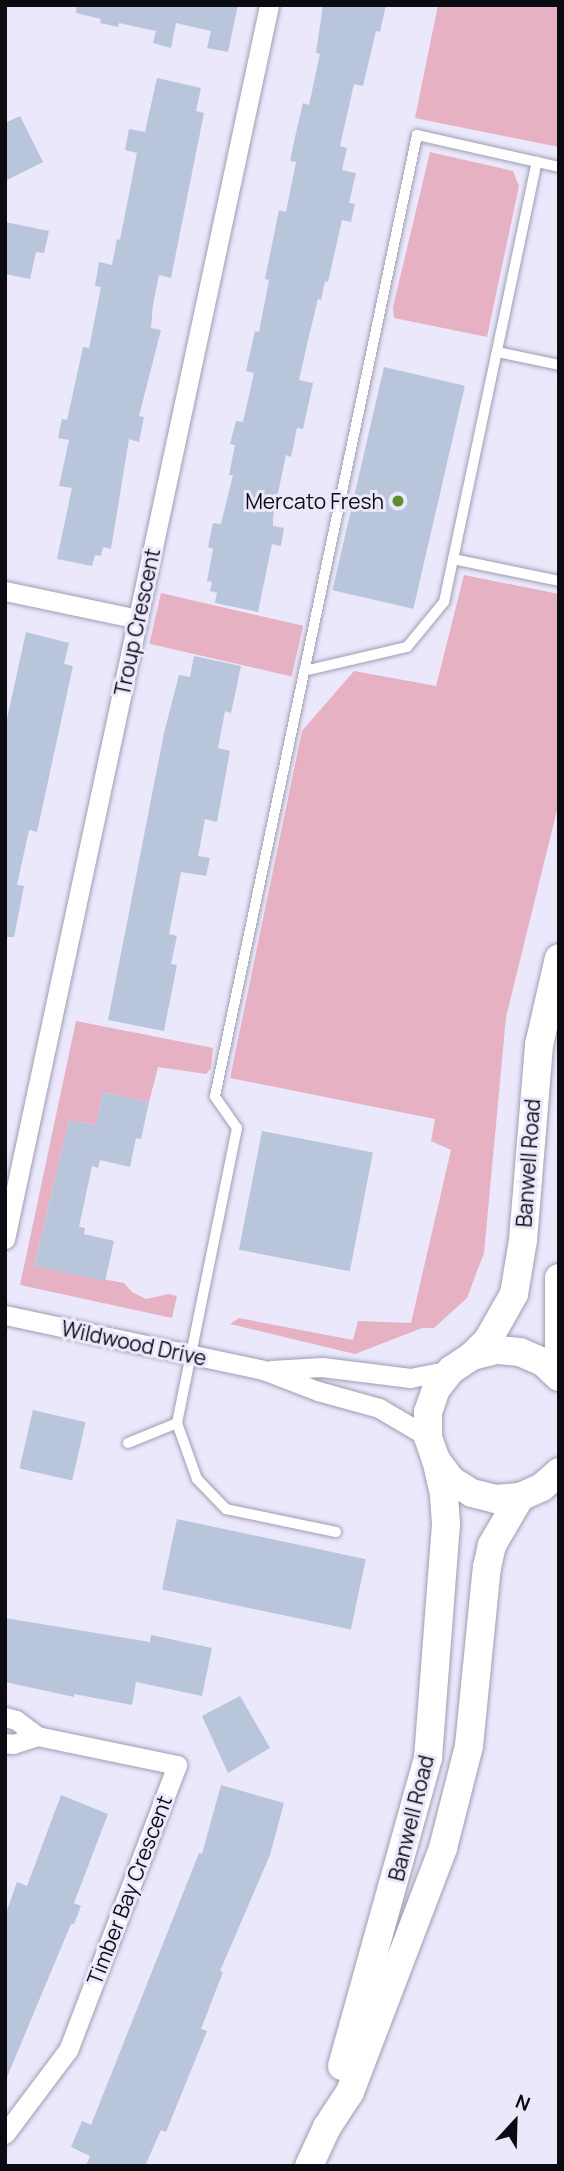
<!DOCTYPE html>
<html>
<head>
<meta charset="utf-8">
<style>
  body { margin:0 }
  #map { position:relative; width:564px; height:2171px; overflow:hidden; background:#ebe8fc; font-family:Manrope,sans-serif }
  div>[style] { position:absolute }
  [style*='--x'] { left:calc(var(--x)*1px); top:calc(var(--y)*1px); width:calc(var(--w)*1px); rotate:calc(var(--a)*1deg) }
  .green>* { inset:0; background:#e6b1c3; transform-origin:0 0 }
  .building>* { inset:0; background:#b8c5da; transform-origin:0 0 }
  .roads { filter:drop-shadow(0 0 2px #a09db3) drop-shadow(0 0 2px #a09db3) }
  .lane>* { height:10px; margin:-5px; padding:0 5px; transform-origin:5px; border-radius:5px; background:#fff }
  .street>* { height:19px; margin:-9.5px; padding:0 9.5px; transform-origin:9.5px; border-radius:9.5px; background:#fff }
  .secondary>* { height:28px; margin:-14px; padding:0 14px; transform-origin:14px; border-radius:14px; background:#fff }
  .dots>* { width:19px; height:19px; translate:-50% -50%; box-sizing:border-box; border:4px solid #ebe8fc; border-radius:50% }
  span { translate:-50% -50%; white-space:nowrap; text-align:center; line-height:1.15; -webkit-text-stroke:6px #ebe8fc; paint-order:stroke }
  .poi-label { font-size:21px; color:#0c0b12 }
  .right { translate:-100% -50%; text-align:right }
  .street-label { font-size:21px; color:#0c0b12 }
  .frame { position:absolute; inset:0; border:7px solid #0c0b12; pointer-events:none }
  .north { position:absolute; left:480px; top:2087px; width:70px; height:70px; -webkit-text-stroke:5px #ebe8fc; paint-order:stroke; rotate:22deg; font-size:19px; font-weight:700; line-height:28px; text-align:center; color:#0c0b12 }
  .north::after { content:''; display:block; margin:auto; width:24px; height:32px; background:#0c0b12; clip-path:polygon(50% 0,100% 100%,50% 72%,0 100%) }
</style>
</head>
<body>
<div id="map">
  <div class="green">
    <div style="clip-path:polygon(438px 5px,559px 5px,559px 147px,415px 118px)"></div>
    <div style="clip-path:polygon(430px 152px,513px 171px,519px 186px,487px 337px,394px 318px,393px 307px)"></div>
    <div style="clip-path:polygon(464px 575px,559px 594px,559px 802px,506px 1017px,484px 1253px,467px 1298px,434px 1328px,422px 1328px,355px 1354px,230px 1324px,239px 1318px,353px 1340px,358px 1321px,411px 1323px,451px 1150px,431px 1141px,435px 1119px,230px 1078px,302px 731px,354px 671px,436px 686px)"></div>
    <div style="left:161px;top:593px;width:146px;height:52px;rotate:13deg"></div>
    <div style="clip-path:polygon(76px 1021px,213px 1048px,211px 1068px,206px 1074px,158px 1067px,149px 1102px,103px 1092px,96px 1125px,69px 1120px,34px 1266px,124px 1283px,132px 1292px,146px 1299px,169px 1294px,177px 1296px,172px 1318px,20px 1285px)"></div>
  </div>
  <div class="building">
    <div style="clip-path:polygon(77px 5px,238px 5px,228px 52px,207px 48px,211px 31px,176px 23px,171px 48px,153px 43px,156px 31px,119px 23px,118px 27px,100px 23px,101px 19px,76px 13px)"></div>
    <div style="clip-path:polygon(323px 5px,386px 5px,380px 32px,376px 31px,363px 86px,354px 84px,340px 146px,347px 148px,342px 170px,356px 173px,349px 203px,355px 204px,351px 222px,342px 220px,328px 282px,325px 281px,321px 300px,318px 299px,308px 340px,299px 380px,313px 383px,303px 429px,297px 428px,291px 457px,286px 455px,273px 517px,273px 526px,284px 528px,281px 546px,272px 544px,258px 612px,215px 603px,217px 593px,210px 591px,212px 582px,207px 581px,213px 549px,208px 547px,213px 523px,221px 524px,233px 475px,229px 475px,235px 445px,230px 444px,236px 421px,243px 422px,254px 373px,246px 371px,255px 331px,259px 332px,269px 280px,265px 279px,279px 210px,286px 212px,296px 162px,290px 161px,295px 137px,303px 103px,309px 105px,320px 54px,316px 53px)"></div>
    <div style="clip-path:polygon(157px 78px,201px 88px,196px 111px,204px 113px,171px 278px,159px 275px,153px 304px,151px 328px,161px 330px,139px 416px,144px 417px,139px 442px,129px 439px,111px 549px,103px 547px,101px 556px,95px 555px,92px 566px,57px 559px,72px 488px,59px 486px,69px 440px,58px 438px,62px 419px,67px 420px,83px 347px,89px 348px,101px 287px,95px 286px,99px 262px,112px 265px,117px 239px,120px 240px,137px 153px,125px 150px,129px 129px,145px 132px)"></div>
    <div style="clip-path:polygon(20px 116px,43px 162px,5px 181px,5px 123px)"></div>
    <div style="clip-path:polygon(5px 222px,49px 231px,44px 253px,36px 252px,30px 279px,5px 274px)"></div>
    <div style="left:384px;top:367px;width:83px;height:229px;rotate:13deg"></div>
    <div style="clip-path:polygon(26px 632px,69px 643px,64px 664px,73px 666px,37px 832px,29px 830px,17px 885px,24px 886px,14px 937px,5px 937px,5px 728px)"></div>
    <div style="clip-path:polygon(194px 656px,241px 666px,231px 713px,225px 711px,218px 748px,230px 751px,217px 822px,205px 819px,198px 856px,210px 858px,206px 876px,181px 872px,169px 934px,177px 936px,171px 964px,177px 965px,164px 1031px,108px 1020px,164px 733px,179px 675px,190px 677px)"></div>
    <div style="clip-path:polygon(103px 1092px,149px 1102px,141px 1139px,136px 1138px,130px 1167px,100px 1160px,98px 1168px,92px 1166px,79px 1227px,85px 1228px,84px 1234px,114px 1241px,105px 1281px,34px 1266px,69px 1120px,96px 1125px)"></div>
    <div style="left:262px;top:1131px;width:113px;height:121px;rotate:11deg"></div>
    <div style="left:33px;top:1410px;width:54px;height:60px;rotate:13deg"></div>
    <div style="left:177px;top:1519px;width:193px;height:72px;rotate:12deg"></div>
    <div style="clip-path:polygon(5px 1618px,150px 1642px,151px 1635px,212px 1648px,202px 1696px,136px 1682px,132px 1705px,74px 1694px,74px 1697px,5px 1682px)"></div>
    <div style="clip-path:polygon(240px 1696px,270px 1748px,228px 1773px,202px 1716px)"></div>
    <div style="clip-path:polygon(221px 1785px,284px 1803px,270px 1855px,220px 1971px,223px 1972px,201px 2029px,207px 2031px,166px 2132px,161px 2130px,145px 2166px,86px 2166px,90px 2156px,71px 2147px,82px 2121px,91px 2125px,199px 1853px,202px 1854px)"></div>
    <div style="clip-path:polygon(61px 1795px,108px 1814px,74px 1903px,81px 1906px,74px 1924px,71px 1924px,5px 2082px,5px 1916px,17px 1882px,27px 1886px)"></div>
  </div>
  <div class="roads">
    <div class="lane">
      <div style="--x:497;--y:352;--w:63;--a:11.8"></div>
      <div style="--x:453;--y:559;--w:108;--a:11.7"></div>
      <div style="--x:304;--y:671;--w:106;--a:-13.1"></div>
      <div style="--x:407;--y:647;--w:58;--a:-50.6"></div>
      <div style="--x:444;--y:602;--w:450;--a:-78.1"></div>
      <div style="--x:128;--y:1443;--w:53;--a:-22.2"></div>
      <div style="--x:336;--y:1532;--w:112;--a:-168.2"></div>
      <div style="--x:226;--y:1509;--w:42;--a:-134"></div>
      <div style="--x:197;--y:1479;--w:59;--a:-109.7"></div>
      <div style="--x:177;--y:1423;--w:301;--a:-78.5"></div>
      <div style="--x:237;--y:1128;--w:39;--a:-125"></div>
      <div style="--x:215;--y:1096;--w:982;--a:-78.13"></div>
      <div style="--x:417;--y:135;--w:146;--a:12.7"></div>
    </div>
    <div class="street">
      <div style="--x:5;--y:591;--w:136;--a:11.9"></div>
      <div style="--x:5;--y:1239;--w:1262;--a:-77.92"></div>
      <div style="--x:5;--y:1315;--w:264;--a:12"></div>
      <div style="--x:263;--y:1370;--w:59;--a:20.9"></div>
      <div style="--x:318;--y:1391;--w:63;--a:15.6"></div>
      <div style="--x:379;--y:1408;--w:57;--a:30.6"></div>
      <div style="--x:271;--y:1370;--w:51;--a:-3.4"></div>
      <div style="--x:322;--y:1367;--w:89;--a:7.1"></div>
      <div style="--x:410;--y:1378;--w:42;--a:-11"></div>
      <div style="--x:5;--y:1717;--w:11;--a:15"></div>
      <div style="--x:16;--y:1720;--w:26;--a:37"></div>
      <div style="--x:37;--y:1736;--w:143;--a:11.7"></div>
      <div style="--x:177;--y:1765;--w:305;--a:110.9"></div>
      <div style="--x:68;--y:2050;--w:105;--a:126.9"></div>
      <div style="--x:5;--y:1743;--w:8;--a:7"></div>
      <div style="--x:13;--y:1744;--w:25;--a:-18"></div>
    </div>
    <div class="secondary">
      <div style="--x:559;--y:1278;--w:68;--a:90"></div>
      <div style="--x:472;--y:1356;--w:23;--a:-45"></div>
      <div style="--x:488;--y:1340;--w:53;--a:-60.5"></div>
      <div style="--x:514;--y:1294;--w:55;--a:-80.5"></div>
      <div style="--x:523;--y:1240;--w:196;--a:-85.3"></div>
      <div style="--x:539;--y:1045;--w:89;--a:-77.1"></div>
      <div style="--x:559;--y:1377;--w:22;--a:-137"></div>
      <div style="--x:543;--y:1362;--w:25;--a:-157"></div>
      <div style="--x:520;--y:1352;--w:24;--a:-175"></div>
      <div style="--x:496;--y:1350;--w:25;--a:166"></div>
      <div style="--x:472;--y:1356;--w:25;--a:146"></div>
      <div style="--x:451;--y:1370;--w:24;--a:128"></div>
      <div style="--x:436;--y:1389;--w:24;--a:109"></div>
      <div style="--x:428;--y:1412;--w:25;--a:90"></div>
      <div style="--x:428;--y:1437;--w:24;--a:71"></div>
      <div style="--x:436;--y:1460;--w:25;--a:53"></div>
      <div style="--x:451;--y:1480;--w:25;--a:32"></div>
      <div style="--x:472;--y:1493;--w:25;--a:14"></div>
      <div style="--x:496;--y:1499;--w:24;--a:-5"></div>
      <div style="--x:520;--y:1497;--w:24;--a:-24"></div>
      <div style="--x:542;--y:1487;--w:23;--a:-41"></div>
      <div style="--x:342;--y:2066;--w:320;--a:-74.4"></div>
      <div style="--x:428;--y:1758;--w:235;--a:-85.6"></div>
      <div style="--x:446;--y:1524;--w:30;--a:-94"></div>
      <div style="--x:444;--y:1494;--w:35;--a:-103"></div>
      <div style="--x:309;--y:2166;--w:43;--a:-65.2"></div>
      <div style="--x:327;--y:2127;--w:42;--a:-56.7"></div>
      <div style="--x:350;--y:2092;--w:261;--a:-69.1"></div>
      <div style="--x:443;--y:1848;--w:105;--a:-75.7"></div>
      <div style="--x:469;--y:1746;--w:180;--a:-84.3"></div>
      <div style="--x:487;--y:1567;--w:23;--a:-77"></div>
      <div style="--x:492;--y:1545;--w:56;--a:-59.7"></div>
    </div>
  </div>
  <div class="dots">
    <div style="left:398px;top:501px;background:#5b902a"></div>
  </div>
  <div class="poi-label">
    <span class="right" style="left:384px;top:501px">Mercato Fresh</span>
  </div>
  <div class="street-label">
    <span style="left:137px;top:622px;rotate:-78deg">Troup Crescent</span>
    <span style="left:528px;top:1163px;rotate:-86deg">Banwell Road</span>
    <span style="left:134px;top:1343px;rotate:12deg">Wildwood Drive</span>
    <span style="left:411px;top:1818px;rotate:-76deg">Banwell Road</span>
    <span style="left:129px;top:1890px;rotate:-69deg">Timber Bay Crescent</span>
  </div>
  <div class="frame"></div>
  <div class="north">N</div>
</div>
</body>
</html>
